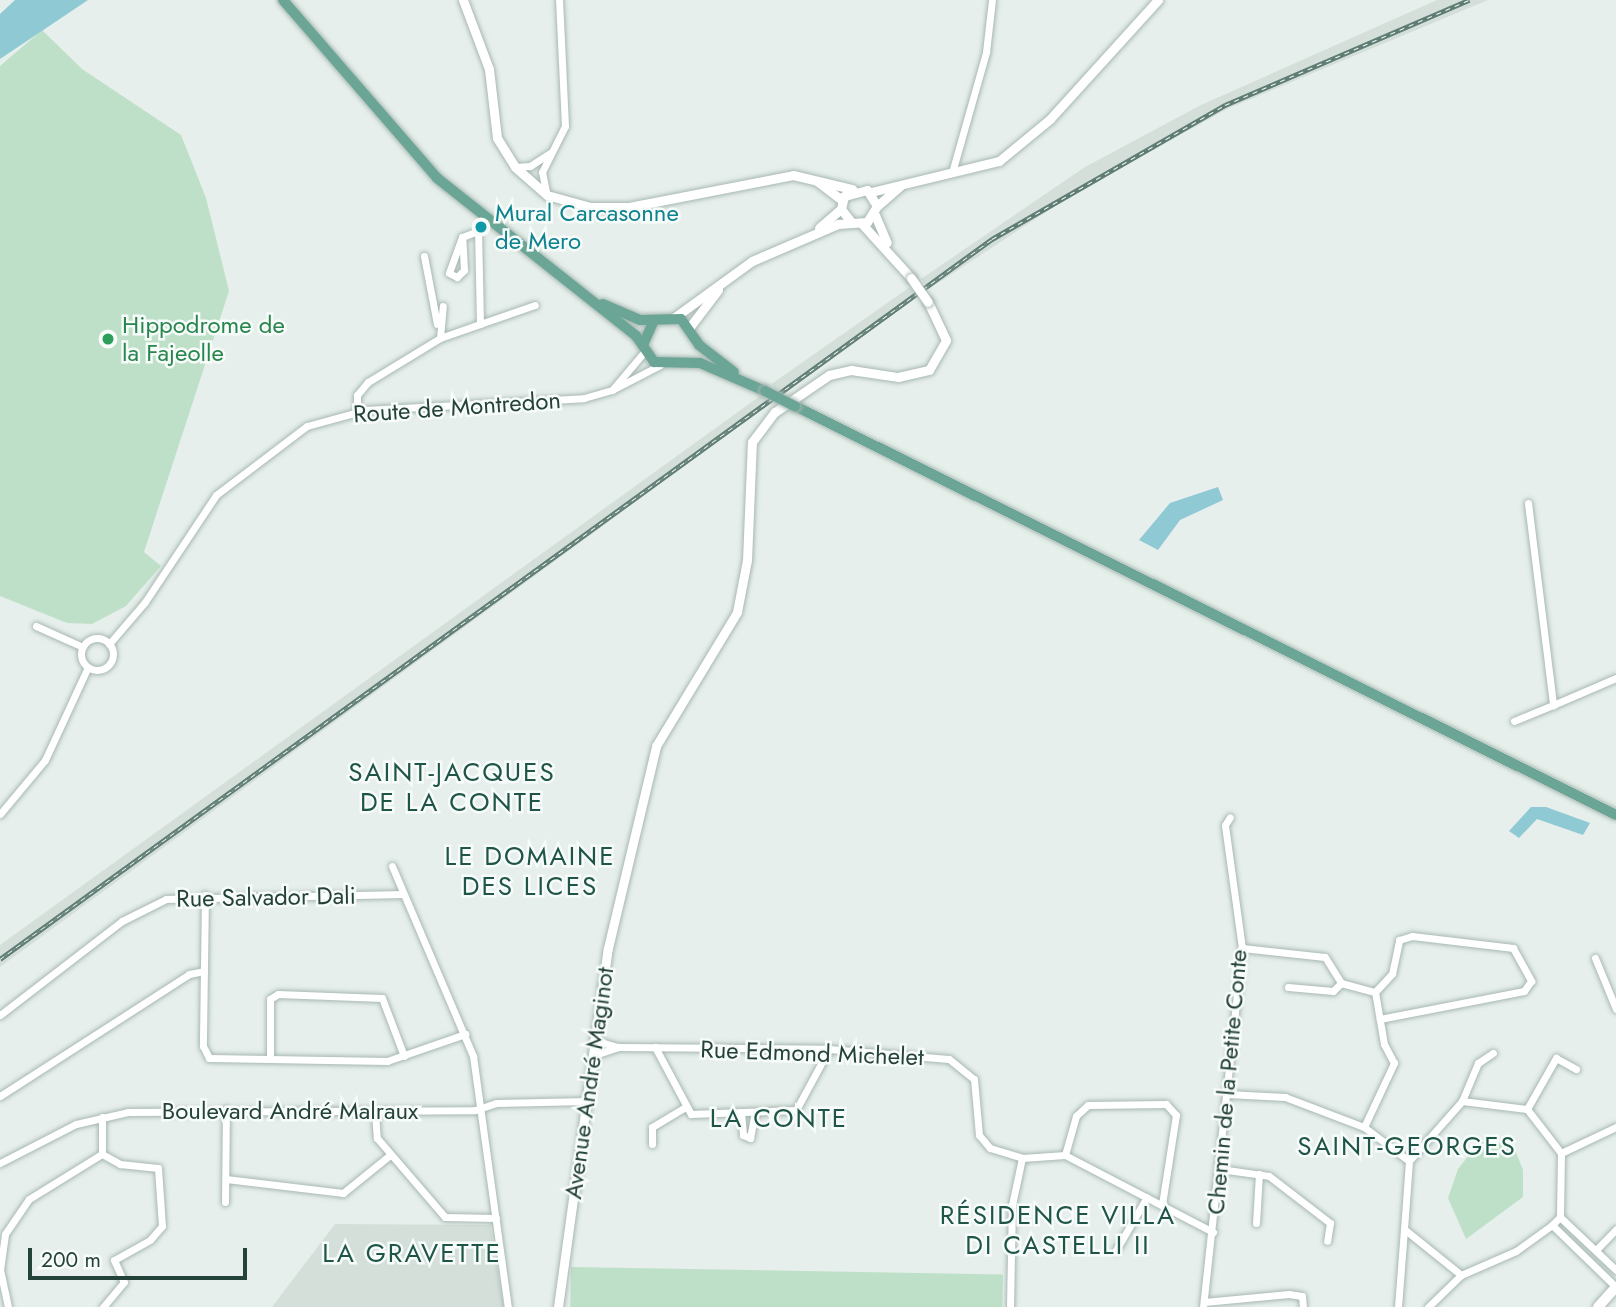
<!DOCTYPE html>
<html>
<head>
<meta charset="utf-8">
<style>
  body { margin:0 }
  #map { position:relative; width:1616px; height:1307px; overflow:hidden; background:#e6efeb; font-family:Jost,sans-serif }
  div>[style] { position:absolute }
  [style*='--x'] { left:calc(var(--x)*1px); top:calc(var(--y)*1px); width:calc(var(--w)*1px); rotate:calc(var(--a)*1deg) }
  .built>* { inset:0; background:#d4dfda; transform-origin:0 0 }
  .green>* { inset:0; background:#bfe0c8; transform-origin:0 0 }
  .water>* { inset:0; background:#8ec9d4 }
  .roads { filter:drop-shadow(0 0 2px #a8b8b2) drop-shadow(0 0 2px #a8b8b2) }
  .minor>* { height:7px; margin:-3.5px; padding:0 3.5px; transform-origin:3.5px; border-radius:3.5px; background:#fff }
  .minor>.ring { margin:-3.5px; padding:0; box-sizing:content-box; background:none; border:7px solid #fff; border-radius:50% }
  .tertiary>* { height:9px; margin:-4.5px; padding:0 4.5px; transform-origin:4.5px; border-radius:4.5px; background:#fff }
  .secondary>* { height:10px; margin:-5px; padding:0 5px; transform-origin:5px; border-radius:5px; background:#fff }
  .primary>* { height:10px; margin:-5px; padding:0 5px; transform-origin:5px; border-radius:5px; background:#6aa596 }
  .rail>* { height:4.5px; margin-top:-2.25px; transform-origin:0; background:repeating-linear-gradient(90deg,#f7fbf9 0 5px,#5f7d75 0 10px); box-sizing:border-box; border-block:2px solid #5f7d75 }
  .bridges { filter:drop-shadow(0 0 2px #a8b8b2) drop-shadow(0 0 2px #a8b8b2) }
  .tertiary-bridge>* { height:9px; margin:-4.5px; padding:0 4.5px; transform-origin:4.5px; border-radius:4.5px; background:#fff }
  .primary-bridge>* { height:10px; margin:-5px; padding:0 5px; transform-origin:5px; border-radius:5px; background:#6aa596 }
  .dots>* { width:19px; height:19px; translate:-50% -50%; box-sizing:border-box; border:4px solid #f7fbf9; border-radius:50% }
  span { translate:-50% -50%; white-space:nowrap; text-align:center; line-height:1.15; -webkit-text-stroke:5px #f7fbf9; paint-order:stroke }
  .culture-label { font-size:24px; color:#0d838f }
  .left { translate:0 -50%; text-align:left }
  .leisure-label { font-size:24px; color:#27864d }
  .street-label { font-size:24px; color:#24423a }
  .neighbourhood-label { font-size:26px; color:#1f5548; letter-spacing:2px }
  .scale { position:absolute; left:28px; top:1248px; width:219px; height:32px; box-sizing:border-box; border:4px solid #24423a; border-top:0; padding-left:9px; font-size:21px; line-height:24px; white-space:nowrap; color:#24423a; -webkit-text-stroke:5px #f7fbf9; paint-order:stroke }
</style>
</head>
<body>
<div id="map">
  <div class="built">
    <div style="clip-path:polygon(1437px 0,1488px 0,1227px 109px,1075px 193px,929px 289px,921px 279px,1085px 167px,1201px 105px)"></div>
    <div style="left:910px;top:287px;width:12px;height:169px;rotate:55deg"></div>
    <div style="clip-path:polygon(760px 396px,772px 402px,0 967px,0 945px)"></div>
    <div style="clip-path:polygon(335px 1224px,490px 1225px,504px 1307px,272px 1307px)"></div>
  </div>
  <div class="green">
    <div style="clip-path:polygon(42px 30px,82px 69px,181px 135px,206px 198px,229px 291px,144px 552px,161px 566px,126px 606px,92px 624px,67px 623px,0 596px,0 66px)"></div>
    <div style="clip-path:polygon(1480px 1141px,1513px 1145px,1523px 1170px,1523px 1197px,1466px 1239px,1448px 1198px,1458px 1169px)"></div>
    <div style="left:571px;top:1267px;width:432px;height:40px;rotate:1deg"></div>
  </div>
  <div class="water">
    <div style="clip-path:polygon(15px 0,88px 0,0 59px,0 14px)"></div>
    <div style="clip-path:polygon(1218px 487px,1223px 500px,1180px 520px,1158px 550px,1139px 540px,1170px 503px)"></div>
    <div style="clip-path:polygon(1531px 807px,1546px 807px,1590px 823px,1583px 835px,1537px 819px,1519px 838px,1509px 831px)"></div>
  </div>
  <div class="roads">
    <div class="minor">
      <div style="--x:515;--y:167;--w:15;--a:-4"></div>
      <div style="--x:530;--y:166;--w:24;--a:-33"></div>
      <div style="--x:953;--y:169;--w:122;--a:-74.2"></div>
      <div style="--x:986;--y:52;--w:52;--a:-83.4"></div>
      <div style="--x:546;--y:192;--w:20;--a:-101"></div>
      <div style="--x:542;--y:172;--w:51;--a:-63.4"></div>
      <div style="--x:565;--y:126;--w:126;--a:-92.7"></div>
      <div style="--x:424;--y:256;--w:69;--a:79.2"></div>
      <div style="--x:480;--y:324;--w:58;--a:-19.1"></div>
      <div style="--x:440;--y:338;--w:32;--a:-85"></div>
      <div style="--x:645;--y:351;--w:51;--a:130.2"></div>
      <div style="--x:612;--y:390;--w:54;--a:-27.5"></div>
      <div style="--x:357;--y:411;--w:16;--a:-90"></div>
      <div style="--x:357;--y:395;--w:17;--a:-50"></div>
      <div style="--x:368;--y:382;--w:84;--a:-31.4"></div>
      <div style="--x:440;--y:338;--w:42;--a:-19.3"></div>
      <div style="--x:480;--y:324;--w:93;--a:-91.2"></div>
      <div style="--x:478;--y:231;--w:17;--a:159"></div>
      <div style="--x:462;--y:237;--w:38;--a:110"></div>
      <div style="--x:449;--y:273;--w:9;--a:27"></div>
      <div style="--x:457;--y:277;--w:10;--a:-45"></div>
      <div style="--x:464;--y:270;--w:33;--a:-93"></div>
      <div style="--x:1528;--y:503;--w:204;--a:82.9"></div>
      <div style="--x:1553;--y:705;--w:69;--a:-23.2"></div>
      <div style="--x:36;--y:626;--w:51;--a:24.1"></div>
      <div class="ring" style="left:81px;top:638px;width:25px;height:25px"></div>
      <div style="--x:109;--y:644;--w:55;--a:-49.4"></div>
      <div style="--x:145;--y:602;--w:128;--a:-56.4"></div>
      <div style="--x:216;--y:495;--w:114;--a:-37.2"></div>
      <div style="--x:307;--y:426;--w:60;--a:-15.4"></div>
      <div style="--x:365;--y:410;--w:219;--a:-3.1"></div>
      <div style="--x:584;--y:398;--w:29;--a:-16"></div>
      <div style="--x:1514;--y:721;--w:42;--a:-22.3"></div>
      <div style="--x:0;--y:814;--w:70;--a:-50.2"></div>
      <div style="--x:45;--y:760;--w:102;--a:-65.2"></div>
      <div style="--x:392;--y:866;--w:207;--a:66.9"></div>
      <div style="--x:473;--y:1056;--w:253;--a:82.1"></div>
      <div style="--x:205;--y:895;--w:151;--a:90.8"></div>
      <div style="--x:203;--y:1046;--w:13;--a:63"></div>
      <div style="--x:209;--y:1058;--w:178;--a:1"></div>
      <div style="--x:387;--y:1061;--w:83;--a:-19.1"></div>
      <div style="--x:1242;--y:948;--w:83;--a:6.2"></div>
      <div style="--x:1325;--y:957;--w:31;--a:58"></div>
      <div style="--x:1341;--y:983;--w:35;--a:15"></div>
      <div style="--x:1375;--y:992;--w:25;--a:-47"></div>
      <div style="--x:1392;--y:974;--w:35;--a:-78"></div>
      <div style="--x:1399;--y:940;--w:14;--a:-17"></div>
      <div style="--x:1412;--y:936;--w:102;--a:6.8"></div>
      <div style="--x:1513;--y:948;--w:38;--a:61"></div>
      <div style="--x:1531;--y:981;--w:12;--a:125"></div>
      <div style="--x:1524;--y:991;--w:147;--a:169"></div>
      <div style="--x:1595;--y:958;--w:55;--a:67.6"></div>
      <div style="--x:1288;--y:987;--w:45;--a:5.1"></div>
      <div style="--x:1333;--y:991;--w:11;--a:-45"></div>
      <div style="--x:0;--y:1015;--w:154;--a:-37.6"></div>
      <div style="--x:122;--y:921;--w:49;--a:-26.6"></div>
      <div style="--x:166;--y:899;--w:235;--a:-1.2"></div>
      <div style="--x:593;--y:1040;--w:26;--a:16"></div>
      <div style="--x:618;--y:1047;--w:211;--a:0.5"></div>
      <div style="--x:829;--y:1049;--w:120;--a:4.8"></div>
      <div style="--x:949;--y:1059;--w:32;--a:39"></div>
      <div style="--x:974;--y:1079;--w:56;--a:84.9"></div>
      <div style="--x:979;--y:1135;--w:17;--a:50"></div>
      <div style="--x:990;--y:1148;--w:34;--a:17"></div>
      <div style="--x:1022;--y:1158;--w:43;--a:-4"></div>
      <div style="--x:1065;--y:1155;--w:167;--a:27.5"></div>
      <div style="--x:655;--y:1047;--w:76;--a:61.8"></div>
      <div style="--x:691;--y:1114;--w:105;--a:-2.2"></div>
      <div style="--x:796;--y:1110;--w:69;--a:-61.6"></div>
      <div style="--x:592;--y:1056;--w:28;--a:-19"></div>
      <div style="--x:270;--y:1058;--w:59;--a:-90"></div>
      <div style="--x:270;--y:999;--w:9;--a:-32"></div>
      <div style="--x:278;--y:994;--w:104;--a:2.2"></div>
      <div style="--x:382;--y:998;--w:62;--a:69.2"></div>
      <div style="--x:1227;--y:1094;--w:58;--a:3"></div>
      <div style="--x:1285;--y:1097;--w:85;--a:20.8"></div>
      <div style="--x:1364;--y:1127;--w:56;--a:37.1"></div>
      <div style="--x:1409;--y:1161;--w:68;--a:94.2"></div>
      <div style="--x:1404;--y:1229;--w:73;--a:38.9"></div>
      <div style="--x:1461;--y:1275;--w:60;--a:-23.6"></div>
      <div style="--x:1516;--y:1251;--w:44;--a:-35.8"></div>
      <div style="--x:0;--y:1096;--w:225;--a:-32.8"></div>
      <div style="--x:189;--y:974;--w:15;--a:-11"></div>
      <div style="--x:1462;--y:1101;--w:41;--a:-67.2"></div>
      <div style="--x:1478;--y:1063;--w:18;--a:-34"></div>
      <div style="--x:1527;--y:1109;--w:59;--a:-60.4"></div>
      <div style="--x:1556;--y:1058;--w:23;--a:29"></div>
      <div style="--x:375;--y:1112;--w:26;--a:86"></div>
      <div style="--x:377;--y:1138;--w:104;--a:49.3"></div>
      <div style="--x:445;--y:1217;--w:51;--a:1.1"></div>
      <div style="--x:741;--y:1112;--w:23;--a:85"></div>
      <div style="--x:743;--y:1135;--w:8;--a:23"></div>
      <div style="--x:750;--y:1138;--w:26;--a:-79"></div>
      <div style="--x:1364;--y:1127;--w:71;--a:-64.9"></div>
      <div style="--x:1394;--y:1063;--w:21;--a:-118"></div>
      <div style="--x:1384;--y:1044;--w:53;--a:-99.8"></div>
      <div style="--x:652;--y:1144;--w:17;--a:-90"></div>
      <div style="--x:652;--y:1127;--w:37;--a:-31"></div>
      <div style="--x:1561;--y:1153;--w:61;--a:-25.3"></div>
      <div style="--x:102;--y:1154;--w:21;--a:29"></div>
      <div style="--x:120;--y:1164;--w:38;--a:6"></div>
      <div style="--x:158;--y:1168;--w:58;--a:86.1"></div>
      <div style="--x:162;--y:1226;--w:18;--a:131"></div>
      <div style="--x:150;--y:1240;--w:41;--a:150.9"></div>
      <div style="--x:114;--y:1260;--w:24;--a:66"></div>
      <div style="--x:124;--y:1282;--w:33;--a:130"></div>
      <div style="--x:1065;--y:1155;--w:41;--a:-74.2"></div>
      <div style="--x:1076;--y:1116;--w:16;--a:-43"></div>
      <div style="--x:1088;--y:1105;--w:78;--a:-0.7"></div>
      <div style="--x:1166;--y:1104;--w:15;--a:48"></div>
      <div style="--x:1176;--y:1115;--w:90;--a:98.9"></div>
      <div style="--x:1409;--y:1161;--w:80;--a:-48.5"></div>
      <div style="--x:1462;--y:1101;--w:65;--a:7"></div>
      <div style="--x:1527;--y:1109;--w:56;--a:52.3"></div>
      <div style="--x:1561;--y:1153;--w:64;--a:90.9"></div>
      <div style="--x:0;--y:1163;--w:85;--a:-27.2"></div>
      <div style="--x:76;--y:1124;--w:53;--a:-13"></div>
      <div style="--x:128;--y:1112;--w:347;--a:-0.3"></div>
      <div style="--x:475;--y:1110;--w:22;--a:-18"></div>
      <div style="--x:496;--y:1103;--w:92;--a:-1.2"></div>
      <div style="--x:1220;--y:1169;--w:49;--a:8.1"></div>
      <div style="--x:1269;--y:1176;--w:77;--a:37.6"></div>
      <div style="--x:1330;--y:1223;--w:18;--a:99"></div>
      <div style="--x:226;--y:1179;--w:118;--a:6.8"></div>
      <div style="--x:343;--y:1193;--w:60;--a:-39"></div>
      <div style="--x:225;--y:1202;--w:93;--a:-89.4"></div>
      <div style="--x:1256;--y:1223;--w:49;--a:-86.5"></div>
      <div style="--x:1116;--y:1250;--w:61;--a:-59.7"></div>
      <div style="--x:1596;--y:1250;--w:29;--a:-46"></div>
      <div style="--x:1616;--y:1270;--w:77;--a:-136.6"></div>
      <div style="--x:1560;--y:1217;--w:11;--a:135"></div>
      <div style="--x:1552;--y:1225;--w:89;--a:44.1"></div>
      <div style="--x:1204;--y:1302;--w:85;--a:-5.4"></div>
      <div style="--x:1289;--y:1294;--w:13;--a:9"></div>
      <div style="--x:1302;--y:1296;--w:11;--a:85"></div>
      <div style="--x:8;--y:1307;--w:38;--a:-102"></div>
      <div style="--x:0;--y:1270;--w:36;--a:-82"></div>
      <div style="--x:5;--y:1234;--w:42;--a:-55.6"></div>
      <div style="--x:29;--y:1199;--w:86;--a:-31.7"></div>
      <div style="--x:102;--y:1154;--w:37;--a:-90"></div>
      <div style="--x:1010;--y:1307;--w:102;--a:-88.9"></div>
      <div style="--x:1012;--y:1205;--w:48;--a:-78"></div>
      <div style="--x:1203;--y:1307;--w:361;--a:-83.8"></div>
      <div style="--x:1242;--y:948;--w:124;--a:-97.9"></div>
      <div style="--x:1225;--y:825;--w:9;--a:-58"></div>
      <div style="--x:1398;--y:1307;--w:78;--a:-85.6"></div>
      <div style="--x:1428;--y:1307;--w:46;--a:-44.1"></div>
    </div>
    <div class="tertiary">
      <div style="--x:463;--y:0;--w:74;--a:69.4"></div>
      <div style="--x:489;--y:69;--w:69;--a:83.4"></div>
      <div style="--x:497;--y:138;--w:34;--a:58"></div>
      <div style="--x:515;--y:167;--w:43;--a:41.2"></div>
      <div style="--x:547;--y:195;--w:45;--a:15.6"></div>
      <div style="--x:590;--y:207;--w:39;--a:0"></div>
      <div style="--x:629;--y:207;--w:167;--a:-11"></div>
      <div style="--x:793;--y:175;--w:61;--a:13.3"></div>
      <div style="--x:818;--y:182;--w:30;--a:37"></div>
      <div style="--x:871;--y:192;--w:132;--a:-13.6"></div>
      <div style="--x:999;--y:161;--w:66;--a:-39.5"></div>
      <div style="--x:1050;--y:119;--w:161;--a:-47.8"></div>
      <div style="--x:877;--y:206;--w:30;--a:-41"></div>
      <div style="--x:875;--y:215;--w:30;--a:67"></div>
      <div style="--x:862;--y:224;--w:73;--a:47.8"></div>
      <div style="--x:819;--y:228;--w:29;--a:-41"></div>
      <div style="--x:675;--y:317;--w:95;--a:-36"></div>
      <div style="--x:752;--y:261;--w:94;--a:-23.3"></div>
      <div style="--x:838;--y:224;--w:29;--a:-4"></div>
      <div style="--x:867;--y:222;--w:19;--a:-58"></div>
      <div style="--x:877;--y:206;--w:19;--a:-122"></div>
      <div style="--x:867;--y:190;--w:24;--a:165"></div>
      <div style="--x:844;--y:196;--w:13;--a:103"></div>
      <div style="--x:841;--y:209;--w:16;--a:52"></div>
      <div style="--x:689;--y:328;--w:48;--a:-52.7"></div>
      <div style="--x:558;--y:1307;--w:362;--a:-82.1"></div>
      <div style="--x:608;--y:948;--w:208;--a:-76.6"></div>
      <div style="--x:656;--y:746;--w:157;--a:-58.8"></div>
      <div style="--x:737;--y:612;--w:53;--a:-79.1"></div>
      <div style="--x:747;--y:560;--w:118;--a:-87.6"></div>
      <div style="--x:752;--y:442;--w:38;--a:-53"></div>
      <div style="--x:775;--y:412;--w:65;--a:-34.4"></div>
      <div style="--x:829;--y:375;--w:23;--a:-13"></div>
      <div style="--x:851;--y:370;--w:48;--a:8.5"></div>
      <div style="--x:898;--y:377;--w:32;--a:-13"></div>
      <div style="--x:929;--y:370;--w:34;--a:-60"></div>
      <div style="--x:946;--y:340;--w:42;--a:-115.3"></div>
    </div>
    <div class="secondary">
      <div style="--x:1598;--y:1307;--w:27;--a:-48"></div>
    </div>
    <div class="primary">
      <div style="--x:283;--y:0;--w:235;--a:49.1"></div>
      <div style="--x:437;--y:178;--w:254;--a:38.4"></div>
      <div style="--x:636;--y:336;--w:32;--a:55"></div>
      <div style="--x:654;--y:362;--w:46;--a:1.2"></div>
      <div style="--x:700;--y:363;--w:71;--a:23.3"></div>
      <div style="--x:603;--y:304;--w:40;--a:23.4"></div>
      <div style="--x:640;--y:320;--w:41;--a:-1.4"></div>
      <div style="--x:681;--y:319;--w:32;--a:55"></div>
      <div style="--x:699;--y:345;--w:44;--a:37.6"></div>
      <div style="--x:643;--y:345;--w:27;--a:-66"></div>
      <div style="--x:795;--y:406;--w:917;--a:26.48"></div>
    </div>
  </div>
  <div class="rail">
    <div style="--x:0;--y:959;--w:1226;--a:-35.97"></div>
    <div style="--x:992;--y:239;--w:269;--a:-29.9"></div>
    <div style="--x:1225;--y:105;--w:266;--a:-23.3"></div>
  </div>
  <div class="bridges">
    <div class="tertiary-bridge">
      <div style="--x:911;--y:278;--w:29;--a:55"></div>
    </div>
    <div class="primary-bridge">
      <div style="--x:765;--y:391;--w:34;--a:27"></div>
    </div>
  </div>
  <div class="dots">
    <div style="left:481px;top:227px;background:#0f9aa8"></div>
    <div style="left:108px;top:339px;background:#2e9e5b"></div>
  </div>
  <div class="culture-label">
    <span class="left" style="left:495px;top:227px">Mural Carcasonne<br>de Mero</span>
  </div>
  <div class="leisure-label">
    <span class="left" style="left:122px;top:339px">Hippodrome de<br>la Fajeolle</span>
  </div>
  <div class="street-label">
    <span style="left:457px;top:407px;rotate:-4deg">Route de Montredon</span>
    <span style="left:266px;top:897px;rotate:-1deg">Rue Salvador Dali</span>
    <span style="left:812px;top:1053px;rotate:2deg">Rue Edmond Michelet</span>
    <span style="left:1227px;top:1082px;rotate:-85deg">Chemin de la Petite Conte</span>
    <span style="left:589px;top:1083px;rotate:-82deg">Avenue André Maginot</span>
    <span style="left:290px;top:1111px">Boulevard André Malraux</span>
  </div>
  <div class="neighbourhood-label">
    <span style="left:452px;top:788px">SAINT-JACQUES<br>DE LA CONTE</span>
    <span style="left:530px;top:872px">LE DOMAINE<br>DES LICES</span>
    <span style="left:779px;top:1119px">LA CONTE</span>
    <span style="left:1407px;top:1147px">SAINT-GEORGES</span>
    <span style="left:1058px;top:1231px">RÉSIDENCE VILLA<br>DI CASTELLI II</span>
    <span style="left:412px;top:1254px">LA GRAVETTE</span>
  </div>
  <div class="scale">200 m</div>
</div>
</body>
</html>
